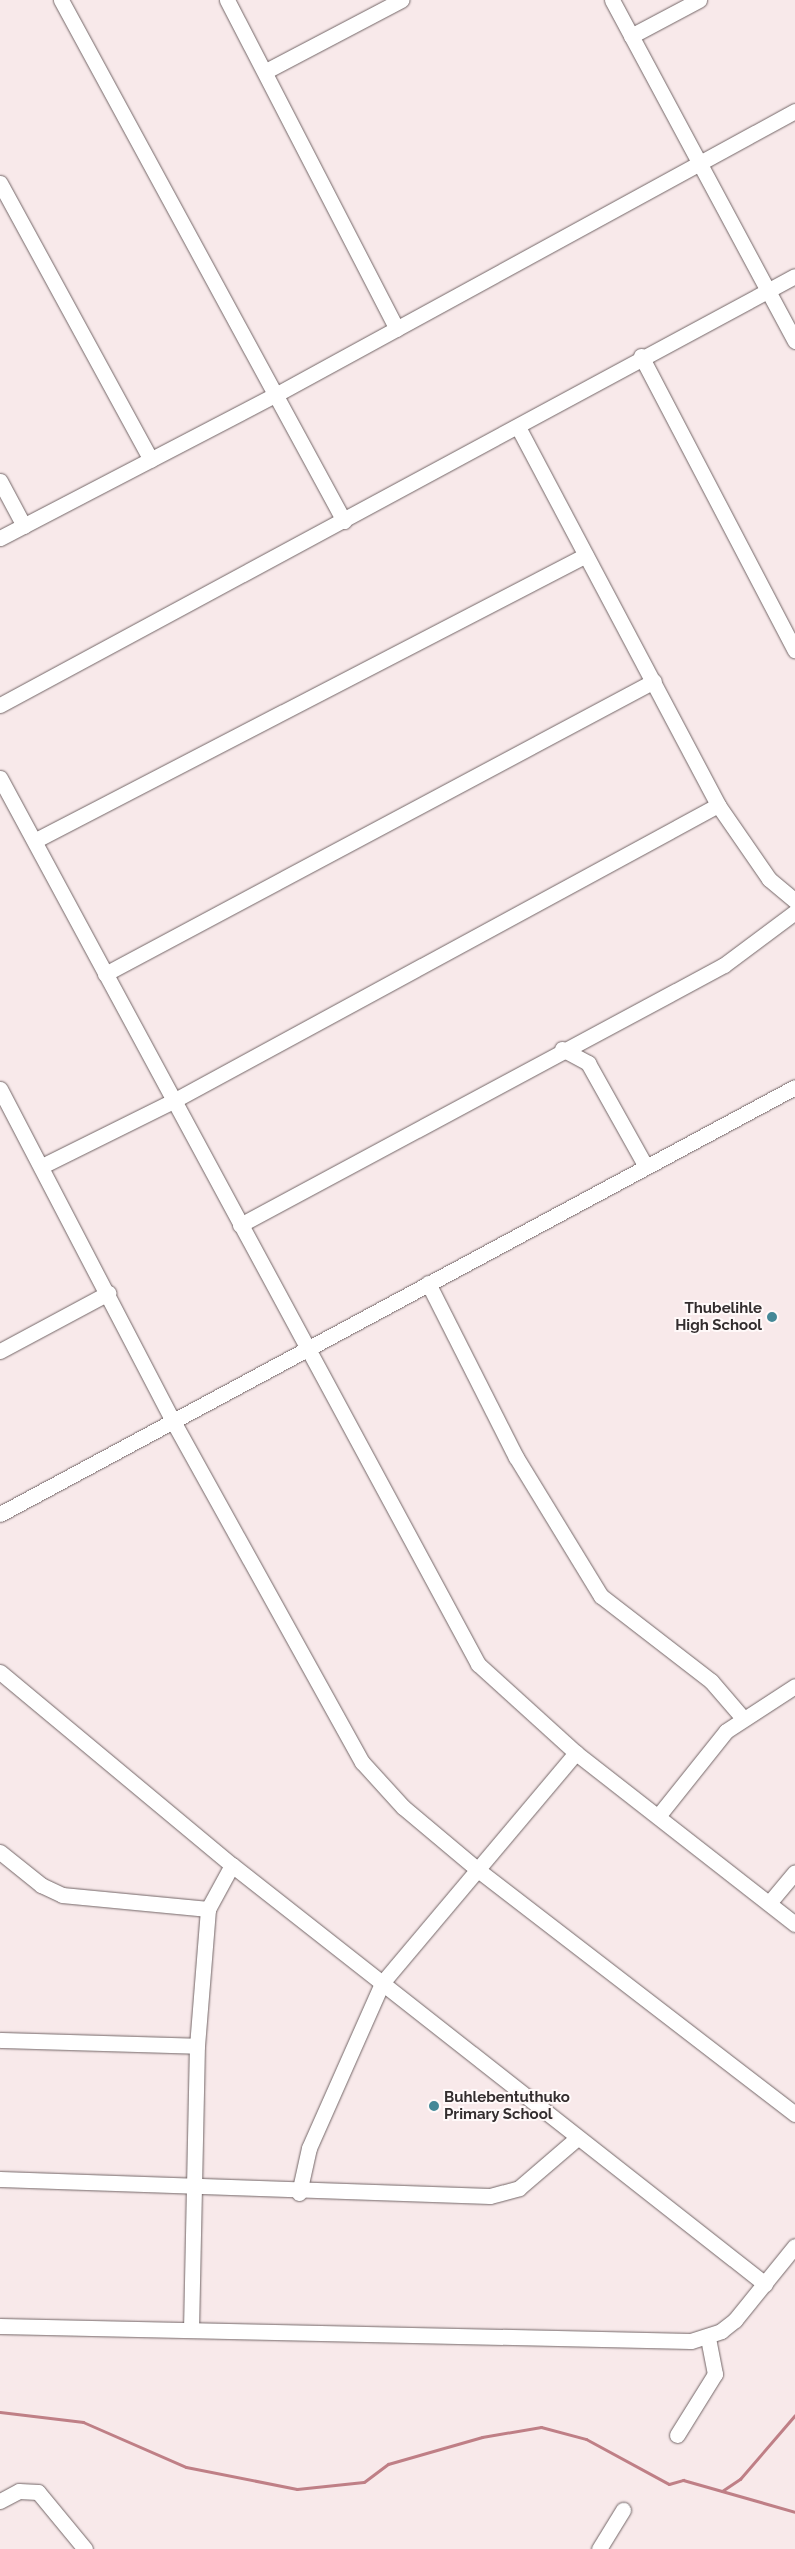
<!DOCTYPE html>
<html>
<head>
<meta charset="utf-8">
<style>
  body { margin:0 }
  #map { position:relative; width:795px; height:2549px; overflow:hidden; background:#f8e9ea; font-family:Raleway,sans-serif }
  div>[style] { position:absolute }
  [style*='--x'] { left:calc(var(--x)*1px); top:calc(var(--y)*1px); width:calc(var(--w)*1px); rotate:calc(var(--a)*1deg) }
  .stream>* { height:3px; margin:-1.5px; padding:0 1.5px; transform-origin:1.5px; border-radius:1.5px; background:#bf7f86 }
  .roads { filter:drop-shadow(0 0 1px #736667) drop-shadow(0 0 1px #736667) }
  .minor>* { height:15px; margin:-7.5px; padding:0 7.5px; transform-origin:7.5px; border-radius:7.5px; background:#fff }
  .dots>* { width:14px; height:14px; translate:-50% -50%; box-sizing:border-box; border:2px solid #fff9f9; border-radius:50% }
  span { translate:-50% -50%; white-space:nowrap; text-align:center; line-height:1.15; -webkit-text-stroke:4px #fff9f9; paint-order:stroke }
  .poi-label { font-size:15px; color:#332d2e; font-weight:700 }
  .right { translate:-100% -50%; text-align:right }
  .left { translate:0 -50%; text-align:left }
</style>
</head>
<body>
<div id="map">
  <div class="stream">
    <div style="--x:0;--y:2412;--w:84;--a:6.9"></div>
    <div style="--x:83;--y:2422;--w:112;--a:23.6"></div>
    <div style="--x:186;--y:2467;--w:113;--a:11.2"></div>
    <div style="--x:297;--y:2489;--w:67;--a:-6"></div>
    <div style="--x:364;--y:2482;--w:30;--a:-37"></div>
    <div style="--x:388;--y:2464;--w:98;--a:-16"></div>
    <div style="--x:482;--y:2437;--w:60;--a:-9.6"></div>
    <div style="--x:541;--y:2427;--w:47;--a:14.9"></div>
    <div style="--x:586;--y:2439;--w:94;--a:28.5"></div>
    <div style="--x:669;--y:2484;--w:15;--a:-16"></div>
    <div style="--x:683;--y:2480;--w:116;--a:15.9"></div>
    <div style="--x:722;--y:2491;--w:22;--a:-34"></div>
    <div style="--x:740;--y:2479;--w:84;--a:-49.3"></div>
  </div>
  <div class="roads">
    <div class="minor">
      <div style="--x:61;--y:0;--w:593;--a:61.49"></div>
      <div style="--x:227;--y:0;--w:370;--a:62.7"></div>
      <div style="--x:612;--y:0;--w:387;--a:61.8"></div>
      <div style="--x:631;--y:36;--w:77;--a:-27.9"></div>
      <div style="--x:266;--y:71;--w:153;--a:-27.7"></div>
      <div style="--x:0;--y:183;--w:315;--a:61.4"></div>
      <div style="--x:641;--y:356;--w:332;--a:62.4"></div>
      <div style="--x:518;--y:427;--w:428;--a:62.1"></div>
      <div style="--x:718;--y:805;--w:90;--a:55.4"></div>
      <div style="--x:769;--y:879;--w:34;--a:40"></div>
      <div style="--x:0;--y:481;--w:51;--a:61.9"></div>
      <div style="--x:0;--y:538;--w:312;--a:-27.5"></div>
      <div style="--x:277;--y:394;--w:590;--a:-28.65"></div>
      <div style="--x:0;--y:705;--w:903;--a:-28.35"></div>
      <div style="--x:0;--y:778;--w:1007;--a:61.65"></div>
      <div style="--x:478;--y:1664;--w:132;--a:42.2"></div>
      <div style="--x:576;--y:1753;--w:278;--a:38"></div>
      <div style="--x:36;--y:840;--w:619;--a:-27.39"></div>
      <div style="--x:105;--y:974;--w:622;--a:-28.09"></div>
      <div style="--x:562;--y:1049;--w:30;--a:28"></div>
      <div style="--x:588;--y:1063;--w:117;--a:60.8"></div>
      <div style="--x:0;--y:1089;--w:377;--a:62.5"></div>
      <div style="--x:174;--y:1423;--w:388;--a:61"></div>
      <div style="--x:362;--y:1762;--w:61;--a:47.7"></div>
      <div style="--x:403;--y:1807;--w:98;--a:40"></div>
      <div style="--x:478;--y:1870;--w:400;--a:37.6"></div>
      <div style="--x:42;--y:1166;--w:148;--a:-26.4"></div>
      <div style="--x:175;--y:1100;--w:618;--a:-28.51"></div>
      <div style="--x:240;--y:1225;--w:549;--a:-28.24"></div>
      <div style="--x:724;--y:965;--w:89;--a:-36.7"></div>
      <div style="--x:428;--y:1283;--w:195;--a:63.2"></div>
      <div style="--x:516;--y:1457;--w:163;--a:58.6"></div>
      <div style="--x:601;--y:1596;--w:139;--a:37.7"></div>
      <div style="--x:711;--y:1681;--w:48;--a:49.3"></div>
      <div style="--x:0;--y:1351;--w:123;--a:-28.2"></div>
      <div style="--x:0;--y:1514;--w:902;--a:-28.24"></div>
      <div style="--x:0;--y:1672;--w:302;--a:39.8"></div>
      <div style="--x:232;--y:1865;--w:678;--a:38.17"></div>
      <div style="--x:659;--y:1815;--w:107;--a:-51.4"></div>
      <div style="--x:726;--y:1731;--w:82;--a:-33.1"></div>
      <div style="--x:0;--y:1852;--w:53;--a:38.8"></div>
      <div style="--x:41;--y:1885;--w:23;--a:25"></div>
      <div style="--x:62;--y:1895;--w:147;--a:5.5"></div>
      <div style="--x:769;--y:1903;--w:40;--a:-50"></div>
      <div style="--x:0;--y:2040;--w:197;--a:1.7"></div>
      <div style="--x:0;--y:2179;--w:490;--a:2"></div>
      <div style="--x:490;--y:2196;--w:30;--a:-15"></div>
      <div style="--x:519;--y:2188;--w:75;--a:-40.7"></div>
      <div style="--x:299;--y:2193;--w:46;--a:-77.5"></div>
      <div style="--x:309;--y:2148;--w:180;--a:-66.1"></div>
      <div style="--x:382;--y:1983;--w:301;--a:-49.9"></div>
      <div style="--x:0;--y:2326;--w:691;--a:1.24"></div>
      <div style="--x:691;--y:2341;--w:32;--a:-18"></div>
      <div style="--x:721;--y:2331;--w:18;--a:-38"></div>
      <div style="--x:735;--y:2320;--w:95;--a:-51"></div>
      <div style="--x:191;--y:2330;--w:284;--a:-88.8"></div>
      <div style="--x:197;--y:2046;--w:137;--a:-85.4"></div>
      <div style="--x:208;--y:1909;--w:50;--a:-61.4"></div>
      <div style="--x:677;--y:2435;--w:72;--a:-58.1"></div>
      <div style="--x:715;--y:2374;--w:38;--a:-101"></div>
      <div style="--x:0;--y:2501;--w:21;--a:-28"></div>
      <div style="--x:19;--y:2491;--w:19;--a:3"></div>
      <div style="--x:38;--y:2492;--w:74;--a:50.5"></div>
      <div style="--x:599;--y:2549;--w:46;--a:-58.4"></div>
    </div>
  </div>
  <div class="dots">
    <div style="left:772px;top:1317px;background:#448897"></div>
    <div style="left:434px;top:2106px;background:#448897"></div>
  </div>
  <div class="poi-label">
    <span class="right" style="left:762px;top:1317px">Thubelihle<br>High School</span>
    <span class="left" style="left:444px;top:2106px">Buhlebentuthuko<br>Primary School</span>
  </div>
</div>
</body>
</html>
